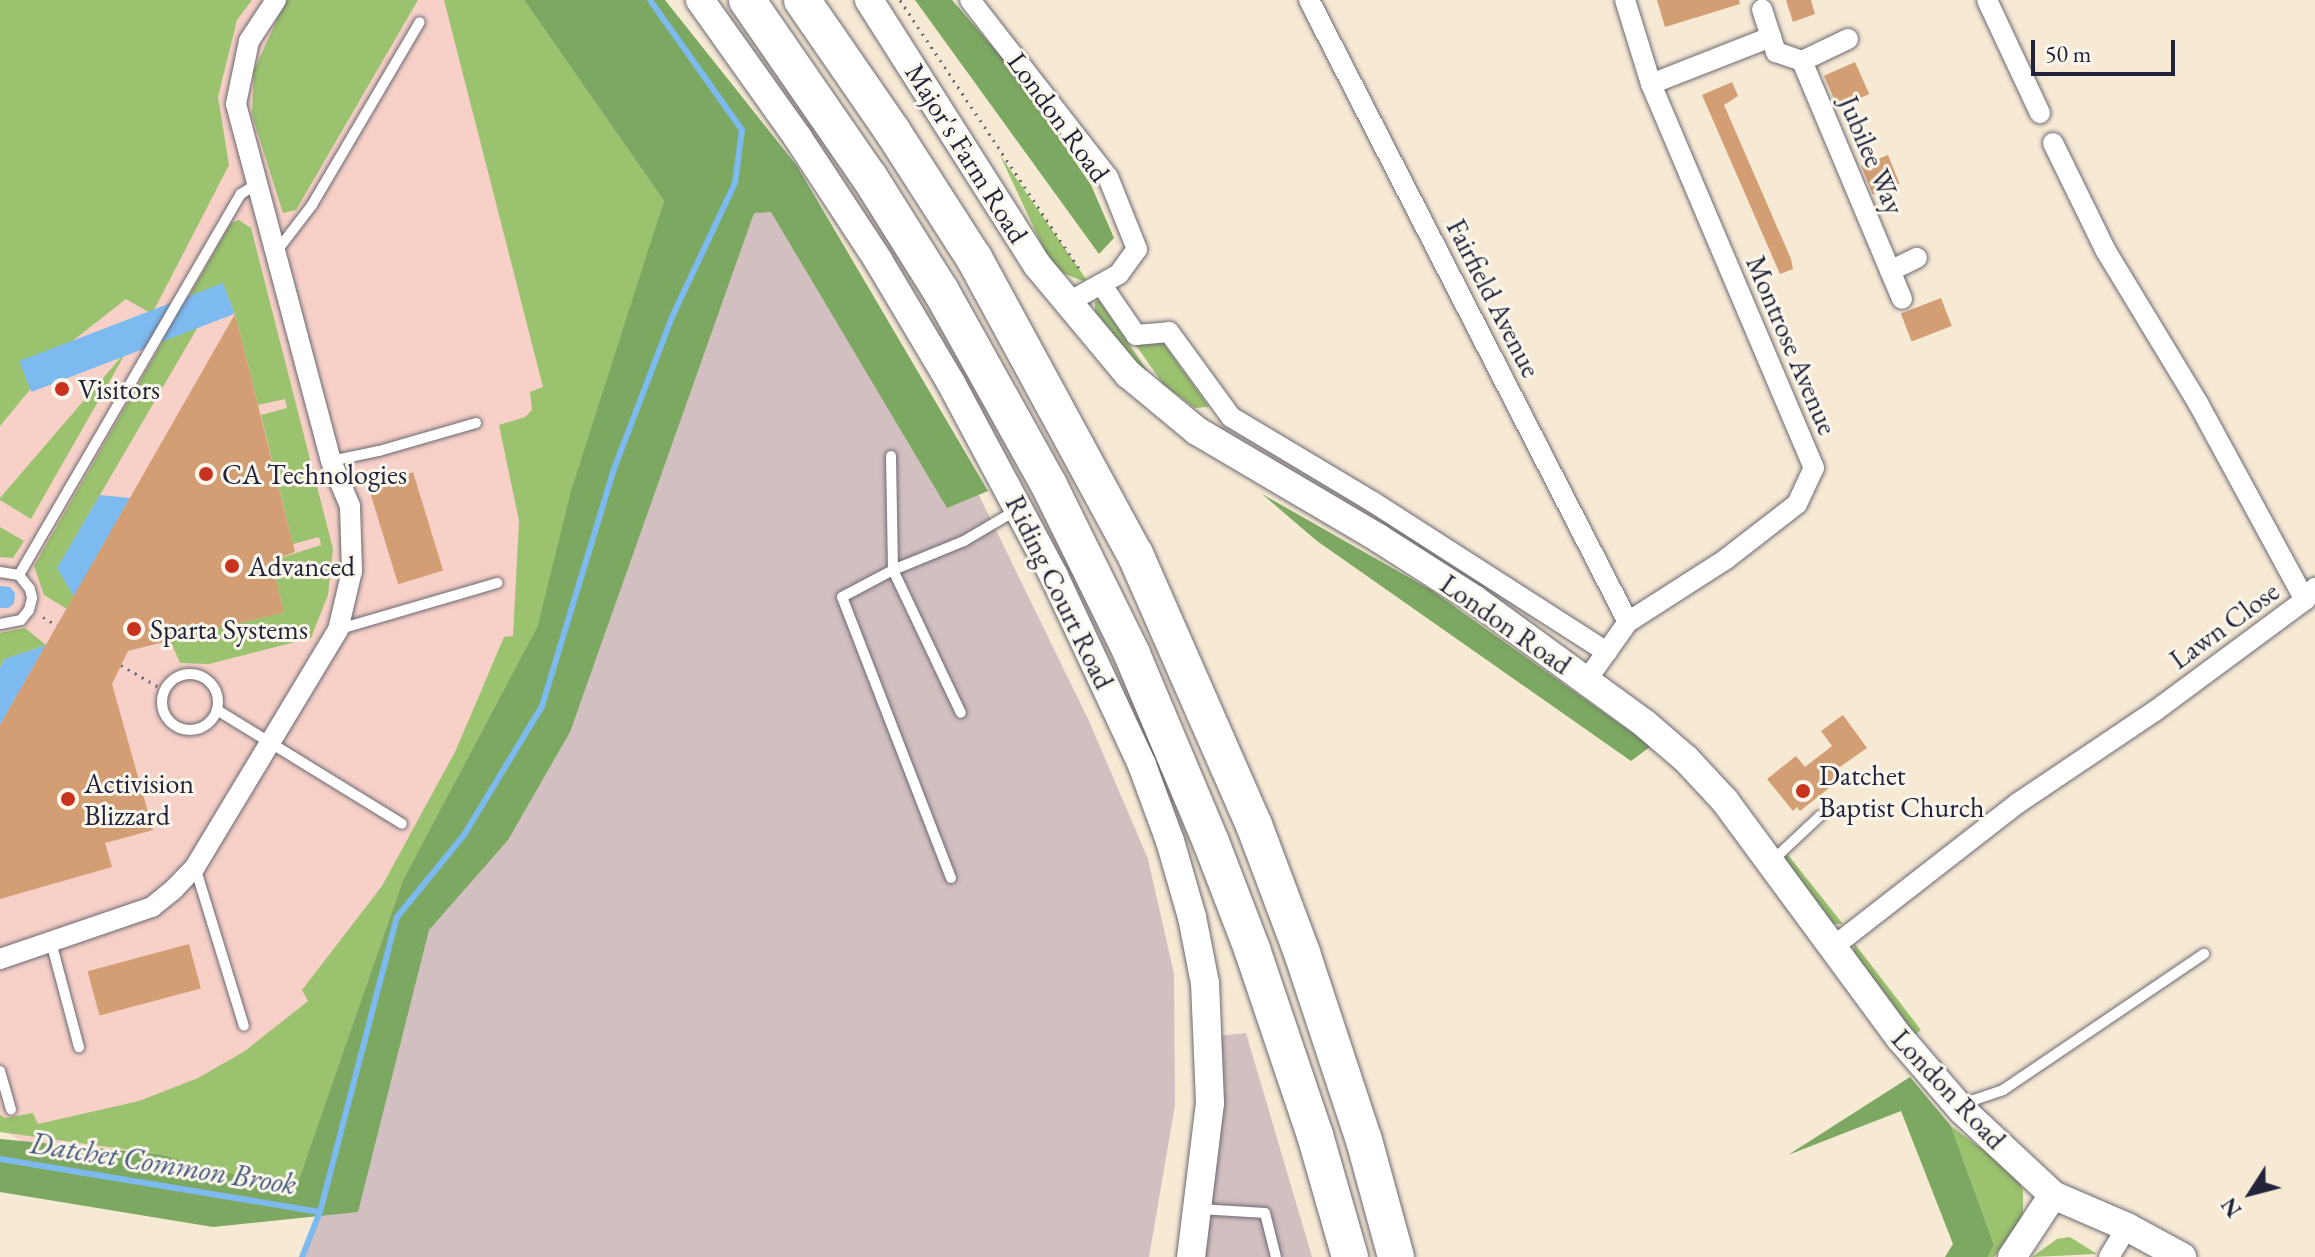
<!DOCTYPE html>
<html>
<head>
<meta charset="utf-8">
<style>
  body { margin:0 }
  #map { position:relative; width:2315px; height:1257px; overflow:hidden; background:#f6ead5; font-family:"EB Garamond",serif }
  div>[style] { position:absolute }
  [style*='--x'] { left:calc(var(--x)*1px); top:calc(var(--y)*1px); width:calc(var(--w)*1px); rotate:calc(var(--a)*1deg) }
  .built>* { inset:0; background:#f7d1c8 }
  .industrial>* { inset:0; background:#d2bfc0 }
  .green>* { inset:0; background:#9bc26e }
  .forest>* { inset:0; background:#7ca861 }
  .water>* { inset:0; background:#7dbaf0; transform-origin:0 0 }
  .stream>* { height:6px; margin:-3px; padding:0 3px; transform-origin:3px; border-radius:3px; background:#7dbaf0 }
  .building>* { inset:0; background:#d39e74; transform-origin:0 0 }
  .path>* { height:3px; margin-top:-1.5px; transform-origin:0; background:repeating-linear-gradient(90deg,#6c6871 0 2px,transparent 0 8px) }
  .roads { filter:drop-shadow(0 0 2px #6c6871) drop-shadow(0 0 2px #6c6871) }
  .lane>* { height:10px; margin:-5px; padding:0 5px; transform-origin:5px; border-radius:5px; background:#fff }
  .lane>.ring { margin:-5px; padding:0; box-sizing:content-box; background:none; border:10px solid #fff; border-radius:50% }
  .street>* { height:20px; margin:-10px; padding:0 10px; transform-origin:10px; border-radius:10px; background:#fff }
  .secondary>* { height:28px; margin:-14px; padding:0 14px; transform-origin:14px; border-radius:14px; background:#fff }
  .highway>* { height:36px; margin:-18px; padding:0 18px; transform-origin:18px; border-radius:18px; background:#fff }
  .dots>* { width:22px; height:22px; translate:-50% -50%; box-sizing:border-box; border:4px solid #fbf7ec; border-radius:50% }
  span { translate:-50% -50%; white-space:nowrap; text-align:center; line-height:1.15; -webkit-text-stroke:6px #fbf7ec; paint-order:stroke }
  .street-label { font-size:28px; color:#22223b }
  .poi-label { font-size:28px; color:#22223b }
  .left { translate:0 -50%; text-align:left }
  .water-label { font-size:30px; color:#42577a; font-style:italic }
  .north { position:absolute; left:2211px; top:1153px; width:80px; height:80px; -webkit-text-stroke:6px #fbf7ec; paint-order:stroke; rotate:234deg; font-size:22px; font-weight:700; line-height:32px; text-align:center; color:#22223b }
  .north::after { content:''; display:block; margin:auto; width:28px; height:36px; background:#22223b; clip-path:polygon(50% 0,100% 100%,50% 72%,0 100%) }
  .scale { position:absolute; left:2031px; top:40px; width:144px; height:36px; box-sizing:border-box; border:4px solid #22223b; border-top:0; padding-left:10px; font-size:24px; line-height:28px; white-space:nowrap; color:#22223b; -webkit-text-stroke:6px #fbf7ec; paint-order:stroke }
</style>
</head>
<body>
<div id="map">
  <div class="built">
    <div style="clip-path:polygon(0 0,524px 0,571px 491px,295px 1192px,159px 1154px,24px 1143px,0 1128px)"></div>
  </div>
  <div class="industrial">
    <div style="clip-path:polygon(782px 178px,973px 483px,1089px 721px,1148px 859px,1174px 974px,1175px 1105px,1149px 1257px,302px 1257px,357px 1094px,735px 183px)"></div>
    <div style="clip-path:polygon(1246px 1033px,1312px 1257px,1203px 1257px,1218px 1036px)"></div>
  </div>
  <div class="green">
    <div style="clip-path:polygon(0 0,252px 0,237px 20px,218px 97px,229px 165px,152px 314px,126px 299px,66px 346px,0 426px)"></div>
    <div style="clip-path:polygon(286px 0,418px 0,296px 210px,283px 213px,252px 115px,254px 70px)"></div>
    <div style="clip-path:polygon(444px 0,524px 0,664px 201px,538px 625px,403px 880px,295px 1192px,159px 1154px,0 1132px,0 1115px,5px 1118px,33px 1113px,38px 1124px,139px 1101px,198px 1078px,245px 1051px,308px 1001px,302px 990px,382px 886px,456px 750px,504px 637px,513px 636px,519px 521px,499px 425px,525px 417px,532px 410px,530px 392px,543px 387px)"></div>
    <div style="clip-path:polygon(1000px 155px,1086px 279px,1083px 281px,1065px 274px,1048px 258px)"></div>
    <div style="clip-path:polygon(239px 220px,251px 228px,333px 549px,328px 595px,311px 638px,209px 664px,180px 663px,170px 640px,284px 612px,271px 561px,321px 545px,319px 537px,293px 544px,261px 415px,287px 408px,285px 399px,258px 405px,235px 314px,223px 284px,58px 567px,74px 597px,67px 609px,44px 595px,34px 566px,231px 223px)"></div>
    <div style="clip-path:polygon(1099px 300px,1149px 373px,1147px 374px,1095px 318px,1095px 302px)"></div>
    <div style="clip-path:polygon(1159px 337px,1209px 407px,1195px 408px,1163px 384px,1133px 341px)"></div>
    <div style="clip-path:polygon(128px 349px,31px 519px,0 500px,0 498px)"></div>
    <div style="clip-path:polygon(0 527px,24px 541px,13px 558px,0 557px)"></div>
    <div style="clip-path:polygon(25px 628px,46px 645px,5px 659px,0 668px,0 633px)"></div>
    <div style="clip-path:polygon(1788px 855px,1843px 924px,1832px 924px,1778px 862px)"></div>
    <div style="clip-path:polygon(1855px 944px,1921px 1030px,1909px 1039px,1853px 953px)"></div>
    <div style="clip-path:polygon(1951px 1126px,2014px 1173px,2023px 1190px,2023px 1220px,1994px 1257px,1988px 1257px,1994px 1245px)"></div>
    <div style="clip-path:polygon(2070px 1237px,2097px 1254px,2032px 1257px,2057px 1239px)"></div>
  </div>
  <div class="forest">
    <div style="clip-path:polygon(524px 0,665px 0,797px 166px,988px 491px,947px 508px,771px 212px,754px 213px,570px 732px,508px 840px,429px 930px,358px 1212px,213px 1227px,0 1192px,0 1139px,159px 1154px,295px 1191px,403px 880px,538px 625px,571px 491px,664px 201px)"></div>
    <div style="clip-path:polygon(915px 0,952px 0,1011px 68px,1091px 185px,1114px 238px,1099px 254px)"></div>
    <div style="clip-path:polygon(1262px 494px,1431px 590px,1651px 746px,1631px 761px,1317px 541px)"></div>
    <div style="clip-path:polygon(1910px 1077px,1951px 1126px,1994px 1245px,1988px 1257px,1945px 1257px,1953px 1244px,1901px 1111px,1788px 1155px)"></div>
  </div>
  <div class="water">
    <div style="left:223px;top:283px;width:33px;height:218px;rotate:69deg"></div>
    <div style="clip-path:polygon(100px 495px,130px 498px,74px 597px,57px 568px)"></div>
    <div style="clip-path:polygon(0 586px,10px 587px,15px 593px,14px 604px,8px 608px,0 608px)"></div>
    <div style="clip-path:polygon(46px 645px,0 725px,0 668px,5px 659px)"></div>
  </div>
  <div class="stream">
    <div style="--x:0;--y:1159;--w:324;--a:9.4"></div>
    <div style="--x:302;--y:1257;--w:48;--a:-68.2"></div>
    <div style="--x:320;--y:1212;--w:305;--a:-75.4"></div>
    <div style="--x:397;--y:917;--w:106;--a:-50.7"></div>
    <div style="--x:464;--y:835;--w:151;--a:-58.8"></div>
    <div style="--x:542;--y:706;--w:248;--a:-73.1"></div>
    <div style="--x:614;--y:469;--w:163;--a:-69.1"></div>
    <div style="--x:672;--y:317;--w:148;--a:-64.8"></div>
    <div style="--x:735;--y:183;--w:53;--a:-82.5"></div>
    <div style="--x:742;--y:130;--w:159;--a:-125.3"></div>
  </div>
  <div class="building">
    <div style="clip-path:polygon(1657px 0,1739px 0,1740px 4px,1665px 27px)"></div>
    <div style="clip-path:polygon(1786px 0,1811px 0,1815px 14px,1793px 22px)"></div>
    <div style="left:1855px;top:62px;width:35px;height:34px;rotate:66deg"></div>
    <div style="clip-path:polygon(1732px 82px,1738px 96px,1724px 105px,1791px 259px,1793px 269px,1780px 274px,1702px 95px)"></div>
    <div style="left:1888px;top:155px;width:31px;height:29px;rotate:68deg"></div>
    <div style="left:1941px;top:298px;width:30px;height:43px;rotate:69deg"></div>
    <div style="clip-path:polygon(235px 314px,295px 552px,271px 561px,284px 612px,128px 651px,112px 684px,153px 830px,105px 843px,112px 867px,0 899px,0 725px)"></div>
    <div style="left:413px;top:472px;width:103px;height:47px;rotate:73deg"></div>
    <div style="clip-path:polygon(1843px 715px,1867px 748px,1837px 769px,1843px 777px,1800px 811px,1797px 807px,1793px 811px,1767px 779px,1796px 756px,1805px 767px,1832px 746px,1821px 731px)"></div>
    <div style="left:189px;top:944px;width:46px;height:105px;rotate:75deg"></div>
  </div>
  <div class="path">
    <div style="--x:900;--y:0;--w:328;--a:56.3"></div>
    <div style="--x:43;--y:617;--w:16;--a:30"></div>
    <div style="--x:121;--y:665;--w:50;--a:30.2"></div>
  </div>
  <div class="roads">
    <div class="lane">
      <div style="--x:276;--y:252;--w:59;--a:-52.5"></div>
      <div style="--x:312;--y:205;--w:212;--a:-59.5"></div>
      <div style="--x:891;--y:456;--w:114;--a:89"></div>
      <div style="--x:893;--y:570;--w:158;--a:64.6"></div>
      <div style="--x:331;--y:461;--w:49;--a:-11.8"></div>
      <div style="--x:379;--y:451;--w:101;--a:-16.1"></div>
      <div style="--x:0;--y:572;--w:19;--a:9"></div>
      <div style="--x:19;--y:575;--w:18;--a:52"></div>
      <div style="--x:30;--y:589;--w:9;--a:77"></div>
      <div style="--x:32;--y:598;--w:12;--a:104"></div>
      <div style="--x:29;--y:610;--w:13;--a:129"></div>
      <div style="--x:21;--y:620;--w:21;--a:169"></div>
      <div style="--x:19;--y:575;--w:441;--a:-59.8"></div>
      <div style="--x:241;--y:194;--w:17;--a:-33"></div>
      <div style="--x:340;--y:629;--w:164;--a:-16.3"></div>
      <div class="ring" style="left:162px;top:674px;width:46px;height:46px"></div>
      <div style="--x:217;--y:710;--w:217;--a:31.6"></div>
      <div style="--x:1772;--y:861;--w:66;--a:-43.2"></div>
      <div style="--x:195;--y:867;--w:166;--a:72.9"></div>
      <div style="--x:951;--y:878;--w:301;--a:-111.2"></div>
      <div style="--x:842;--y:597;--w:58;--a:-27.9"></div>
      <div style="--x:893;--y:570;--w:77;--a:-22.2"></div>
      <div style="--x:964;--y:541;--w:59;--a:-30.5"></div>
      <div style="--x:51;--y:942;--w:109;--a:75.1"></div>
      <div style="--x:0;--y:1071;--w:40;--a:74"></div>
      <div style="--x:1963;--y:1109;--w:14;--a:-39"></div>
      <div style="--x:1974;--y:1100;--w:31;--a:-19"></div>
      <div style="--x:2003;--y:1090;--w:243;--a:-34.1"></div>
      <div style="--x:1200;--y:1209;--w:65;--a:3.5"></div>
      <div style="--x:1265;--y:1213;--w:45;--a:76"></div>
    </div>
    <div class="street">
      <div style="--x:970;--y:0;--w:224;--a:52.1"></div>
      <div style="--x:1108;--y:177;--w:78;--a:68.1"></div>
      <div style="--x:1137;--y:249;--w:31;--a:126"></div>
      <div style="--x:1119;--y:274;--w:60;--a:150.9"></div>
      <div style="--x:1309;--y:0;--w:699;--a:62.85"></div>
      <div style="--x:1987;--y:0;--w:125;--a:64.9"></div>
      <div style="--x:1771;--y:37;--w:16;--a:72"></div>
      <div style="--x:1776;--y:52;--w:28;--a:19"></div>
      <div style="--x:1802;--y:61;--w:258;--a:67.2"></div>
      <div style="--x:1802;--y:61;--w:51;--a:-25.6"></div>
      <div style="--x:1651;--y:84;--w:129;--a:-21.4"></div>
      <div style="--x:1771;--y:37;--w:29;--a:-108"></div>
      <div style="--x:2053;--y:143;--w:120;--a:63.9"></div>
      <div style="--x:2106;--y:251;--w:178;--a:58.8"></div>
      <div style="--x:2198;--y:403;--w:224;--a:61.5"></div>
      <div style="--x:1890;--y:271;--w:30;--a:-26"></div>
      <div style="--x:1101;--y:284;--w:62;--a:55.5"></div>
      <div style="--x:1136;--y:335;--w:33;--a:-5"></div>
      <div style="--x:1169;--y:332;--w:105;--a:53.9"></div>
      <div style="--x:1231;--y:417;--w:165;--a:30.9"></div>
      <div style="--x:1373;--y:502;--w:278;--a:32.7"></div>
      <div style="--x:1586;--y:681;--w:72;--a:-54.6"></div>
      <div style="--x:1628;--y:622;--w:117;--a:-32.7"></div>
      <div style="--x:1726;--y:559;--w:90;--a:-37.8"></div>
      <div style="--x:1797;--y:504;--w:40;--a:-65"></div>
      <div style="--x:1814;--y:468;--w:417;--a:-113"></div>
      <div style="--x:1651;--y:84;--w:88;--a:-107.2"></div>
      <div style="--x:1833;--y:947;--w:234;--a:-37.9"></div>
      <div style="--x:2018;--y:803;--w:165;--a:-33.9"></div>
      <div style="--x:2155;--y:711;--w:187;--a:-36.5"></div>
      <div style="--x:2305;--y:600;--w:16;--a:-50"></div>
      <div style="--x:0;--y:959;--w:161;--a:-18.9"></div>
      <div style="--x:152;--y:907;--w:28;--a:-39"></div>
      <div style="--x:174;--y:889;--w:30;--a:-46"></div>
      <div style="--x:195;--y:867;--w:277;--a:-58.9"></div>
      <div style="--x:338;--y:630;--w:61;--a:-76.7"></div>
      <div style="--x:352;--y:571;--w:65;--a:-91.8"></div>
      <div style="--x:350;--y:506;--w:49;--a:-112.9"></div>
      <div style="--x:331;--y:461;--w:369;--a:-104.9"></div>
      <div style="--x:236;--y:104;--w:64;--a:-78.3"></div>
      <div style="--x:249;--y:41;--w:49;--a:-56.6"></div>
      <div style="--x:2109;--y:1257;--w:35;--a:-59"></div>
    </div>
    <div class="secondary">
      <div style="--x:700;--y:0;--w:169;--a:54.6"></div>
      <div style="--x:798;--y:138;--w:146;--a:56.7"></div>
      <div style="--x:878;--y:260;--w:143;--a:59.3"></div>
      <div style="--x:951;--y:383;--w:219;--a:61.9"></div>
      <div style="--x:1054;--y:576;--w:208;--a:65"></div>
      <div style="--x:1142;--y:765;--w:81;--a:69.8"></div>
      <div style="--x:1170;--y:841;--w:79;--a:73.9"></div>
      <div style="--x:1192;--y:917;--w:67;--a:78.9"></div>
      <div style="--x:1205;--y:983;--w:120;--a:87.6"></div>
      <div style="--x:1210;--y:1103;--w:155;--a:97"></div>
      <div style="--x:869;--y:0;--w:315;--a:57.6"></div>
      <div style="--x:1038;--y:266;--w:141;--a:50.2"></div>
      <div style="--x:1128;--y:374;--w:89;--a:39.6"></div>
      <div style="--x:1197;--y:431;--w:212;--a:30.5"></div>
      <div style="--x:1380;--y:539;--w:112;--a:32.6"></div>
      <div style="--x:1474;--y:599;--w:210;--a:36.1"></div>
      <div style="--x:1644;--y:723;--w:55;--a:40.6"></div>
      <div style="--x:1686;--y:759;--w:57;--a:47.1"></div>
      <div style="--x:1725;--y:801;--w:295;--a:53.6"></div>
      <div style="--x:1900;--y:1038;--w:95;--a:49.3"></div>
      <div style="--x:1962;--y:1110;--w:125;--a:43"></div>
      <div style="--x:2053;--y:1195;--w:81;--a:23.4"></div>
      <div style="--x:2127;--y:1227;--w:63;--a:28.6"></div>
      <div style="--x:2012;--y:1257;--w:74;--a:-56.5"></div>
    </div>
    <div class="highway">
      <div style="--x:747;--y:0;--w:216;--a:55.4"></div>
      <div style="--x:870;--y:178;--w:133;--a:57.9"></div>
      <div style="--x:941;--y:291;--w:222;--a:60.9"></div>
      <div style="--x:1049;--y:485;--w:188;--a:63.8"></div>
      <div style="--x:1132;--y:654;--w:204;--a:67.2"></div>
      <div style="--x:1211;--y:842;--w:115;--a:69"></div>
      <div style="--x:1252;--y:949;--w:196;--a:71.3"></div>
      <div style="--x:1315;--y:1135;--w:127;--a:74"></div>
      <div style="--x:802;--y:0;--w:160;--a:55.4"></div>
      <div style="--x:893;--y:132;--w:150;--a:57.3"></div>
      <div style="--x:974;--y:258;--w:337;--a:61.5"></div>
      <div style="--x:1135;--y:554;--w:296;--a:66.3"></div>
      <div style="--x:1254;--y:825;--w:137;--a:69.4"></div>
      <div style="--x:1302;--y:953;--w:197;--a:71.7"></div>
      <div style="--x:1364;--y:1140;--w:121;--a:74.7"></div>
    </div>
  </div>
  <div class="dots">
    <div style="left:62px;top:389px;background:#c8321e"></div>
    <div style="left:206px;top:474px;background:#c8321e"></div>
    <div style="left:232px;top:566px;background:#c8321e"></div>
    <div style="left:134px;top:629px;background:#c8321e"></div>
    <div style="left:1803px;top:791px;background:#c8321e"></div>
    <div style="left:68px;top:799px;background:#c8321e"></div>
  </div>
  <div class="street-label">
    <span style="left:1059px;top:117px;rotate:54deg">London Road</span>
    <span style="left:967px;top:153px;rotate:58deg">Major's Farm Road</span>
    <span style="left:1872px;top:155px;rotate:67deg">Jubilee Way</span>
    <span style="left:1494px;top:298px;rotate:63deg">Fairfield Avenue</span>
    <span style="left:1792px;top:345px;rotate:67deg">Montrose Avenue</span>
    <span style="left:1060px;top:592px;rotate:64deg">Riding Court Road</span>
    <span style="left:1506px;top:624px;rotate:35deg">London Road</span>
    <span style="left:2224px;top:625px;rotate:-36deg">Lawn Close</span>
    <span style="left:1949px;top:1089px;rotate:47deg">London Road</span>
  </div>
  <div class="poi-label">
    <span class="left" style="left:78px;top:389px">Visitors</span>
    <span class="left" style="left:222px;top:474px">CA Technologies</span>
    <span class="left" style="left:248px;top:566px">Advanced</span>
    <span class="left" style="left:150px;top:629px">Sparta Systems</span>
    <span class="left" style="left:1819px;top:791px">Datchet<br>Baptist Church</span>
    <span class="left" style="left:84px;top:799px">Activision<br>Blizzard</span>
  </div>
  <div class="water-label">
    <span style="left:163px;top:1164px;rotate:9deg">Datchet Common Brook</span>
  </div>
  <div class="north">N</div>
  <div class="scale">50 m</div>
</div>
</body>
</html>
